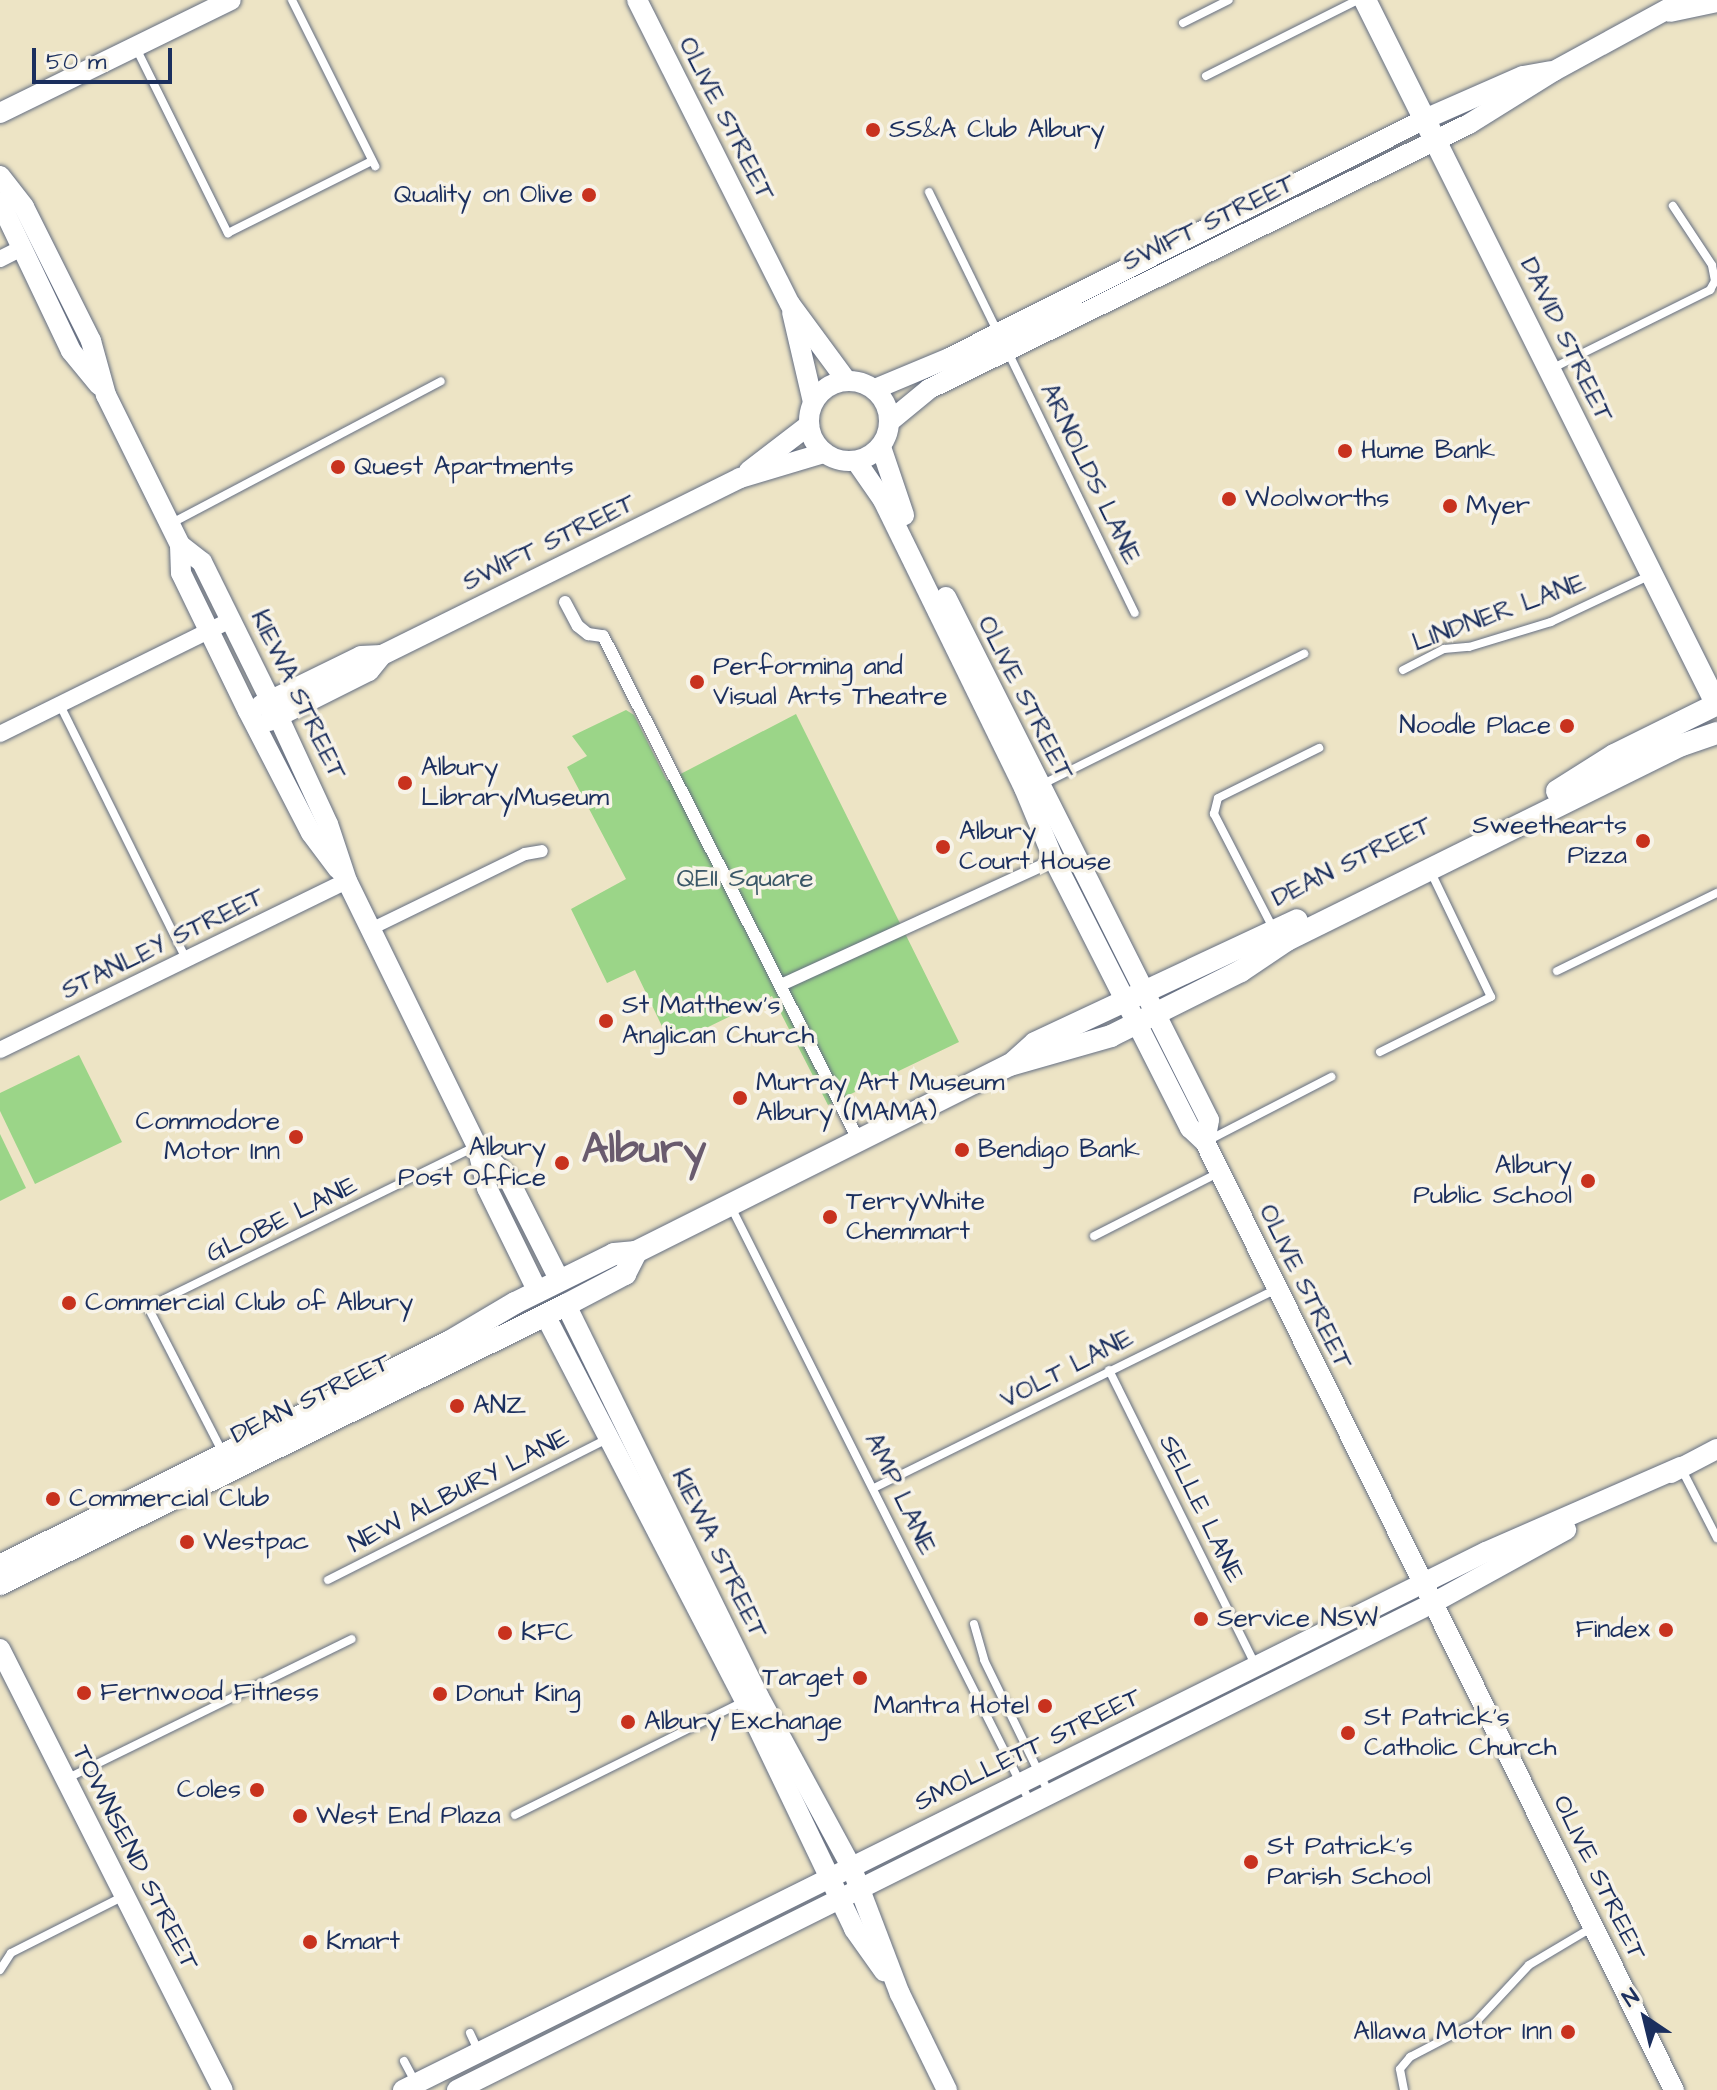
<!DOCTYPE html>
<html>
<head>
<meta charset="utf-8">
<style>
  body { margin:0 }
  #map { position:relative; width:1717px; height:2090px; overflow:hidden; background:#ede4c5; font-family:"Architects Daughter",sans-serif }
  div>[style] { position:absolute }
  [style*='--x'] { left:calc(var(--x)*1px); top:calc(var(--y)*1px); width:calc(var(--w)*1px); rotate:calc(var(--a)*1deg) }
  .green>* { inset:0; background:#9bd588 }
  .roads { filter:drop-shadow(0 0 2px #646e82) drop-shadow(0 0 2px #646e82) }
  .service>* { height:8px; margin:-4px; padding:0 4px; transform-origin:4px; border-radius:4px; background:#fff }
  .pedestrian>* { height:12px; margin:-6px; padding:0 6px; transform-origin:6px; border-radius:6px; background:#fff }
  .minor>* { height:16px; margin:-8px; padding:0 8px; transform-origin:8px; border-radius:8px; background:#fff }
  .tertiary>* { height:20px; margin:-10px; padding:0 10px; transform-origin:10px; border-radius:10px; background:#fff }
  .tertiary>.ring { margin:-10px; padding:0; box-sizing:content-box; background:none; border:20px solid #fff; border-radius:50% }
  .secondary>* { height:22px; margin:-11px; padding:0 11px; transform-origin:11px; border-radius:11px; background:#fff }
  .dots>* { width:22px; height:22px; translate:-50% -50%; box-sizing:border-box; border:4px solid #f7f3e8; border-radius:50% }
  span { translate:-50% -50%; white-space:nowrap; text-align:center; line-height:1.15; -webkit-text-stroke:7px #f7f3e8; paint-order:stroke }
  .street-label { font-size:26px; color:#1b2f5e }
  .poi-label { font-size:26px; color:#1b2f5e }
  .left { translate:0 -50%; text-align:left }
  .right { translate:-100% -50%; text-align:right }
  .park-label { font-size:26px; color:#3b5868 }
  .town-label { font-size:42px; color:#695b6e; font-weight:700 }
  .north { position:absolute; left:1605px; top:1978px; width:80px; height:80px; -webkit-text-stroke:6px #f7f3e8; paint-order:stroke; rotate:325deg; font-size:22px; font-weight:700; line-height:32px; text-align:center; color:#1b2f5e }
  .north::after { content:''; display:block; margin:auto; width:28px; height:36px; background:#1b2f5e; clip-path:polygon(50% 0,100% 100%,50% 72%,0 100%) }
  .scale { position:absolute; left:32px; top:48px; width:140px; height:36px; box-sizing:border-box; border:4px solid #1b2f5e; border-top:0; padding-left:10px; font-size:24px; line-height:28px; white-space:nowrap; color:#1b2f5e; -webkit-text-stroke:6px #f7f3e8; paint-order:stroke }
</style>
</head>
<body>
<div id="map">
  <div class="green">
    <div style="clip-path:polygon(626px 710px,634px 715px,667px 781px,796px 714px,959px 1042px,828px 1105px,772px 996px,671px 1045px,635px 970px,607px 983px,571px 909px,626px 879px,567px 767px,587px 756px,572px 736px)"></div>
    <div style="clip-path:polygon(79px 1055px,122px 1142px,35px 1184px,0 1111px,0 1093px)"></div>
    <div style="clip-path:polygon(0 1134px,26px 1188px,0 1201px)"></div>
  </div>
  <div class="roads">
    <div class="service">
      <div style="--x:292;--y:0;--w:186;--a:63.4"></div>
      <div style="--x:1183;--y:23;--w:51;--a:-26.6"></div>
      <div style="--x:136;--y:48;--w:207;--a:63.6"></div>
      <div style="--x:228;--y:233;--w:161;--a:-26.6"></div>
      <div style="--x:1206;--y:76;--w:170;--a:-26.6"></div>
      <div style="--x:929;--y:192;--w:157;--a:63.9"></div>
      <div style="--x:1008;--y:352;--w:290;--a:64.1"></div>
      <div style="--x:1551;--y:369;--w:178;--a:-26.4"></div>
      <div style="--x:1710;--y:290;--w:10;--a:-61"></div>
      <div style="--x:1715;--y:281;--w:16;--a:-101"></div>
      <div style="--x:1712;--y:265;--w:71;--a:-123.5"></div>
      <div style="--x:170;--y:524;--w:306;--a:-27.8"></div>
      <div style="--x:1403;--y:670;--w:46;--a:-27.1"></div>
      <div style="--x:1444;--y:649;--w:25;--a:-5"></div>
      <div style="--x:1469;--y:647;--w:86;--a:-17"></div>
      <div style="--x:1551;--y:622;--w:110;--a:-25.2"></div>
      <div style="--x:60;--y:705;--w:284;--a:63.6"></div>
      <div style="--x:1043;--y:784;--w:292;--a:-26.5"></div>
      <div style="--x:1274;--y:930;--w:131;--a:-117.3"></div>
      <div style="--x:1214;--y:814;--w:16;--a:-76"></div>
      <div style="--x:1218;--y:798;--w:113;--a:-26.3"></div>
      <div style="--x:1557;--y:971;--w:178;--a:-26"></div>
      <div style="--x:1380;--y:1052;--w:124;--a:-26.4"></div>
      <div style="--x:1491;--y:997;--w:141;--a:-115.7"></div>
      <div style="--x:1207;--y:1141;--w:140;--a:-27.3"></div>
      <div style="--x:731;--y:1207;--w:666;--a:63.32"></div>
      <div style="--x:1094;--y:1236;--w:139;--a:-26.9"></div>
      <div style="--x:1109;--y:1370;--w:330;--a:63.6"></div>
      <div style="--x:224;--y:1455;--w:166;--a:-117.2"></div>
      <div style="--x:148;--y:1307;--w:365;--a:-26.1"></div>
      <div style="--x:1681;--y:1468;--w:79;--a:62.8"></div>
      <div style="--x:876;--y:1487;--w:447;--a:-26.3"></div>
      <div style="--x:328;--y:1580;--w:315;--a:-26.8"></div>
      <div style="--x:974;--y:1624;--w:37;--a:74"></div>
      <div style="--x:984;--y:1660;--w:148;--a:64"></div>
      <div style="--x:66;--y:1779;--w:318;--a:-26.1"></div>
      <div style="--x:515;--y:1815;--w:254;--a:-26.4"></div>
      <div style="--x:0;--y:1970;--w:20;--a:-57"></div>
      <div style="--x:11;--y:1953;--w:129;--a:-26.8"></div>
      <div style="--x:470;--y:2033;--w:19;--a:65"></div>
      <div style="--x:404;--y:2061;--w:24;--a:62"></div>
      <div style="--x:1404;--y:2090;--w:21;--a:-101"></div>
      <div style="--x:1400;--y:2069;--w:16;--a:-50"></div>
      <div style="--x:1410;--y:2057;--w:73;--a:-27.6"></div>
      <div style="--x:1475;--y:2023;--w:79;--a:-47"></div>
      <div style="--x:1529;--y:1965;--w:72;--a:-30.8"></div>
    </div>
    <div class="pedestrian">
      <div style="--x:565;--y:602;--w:27;--a:62"></div>
      <div style="--x:578;--y:626;--w:13;--a:39"></div>
      <div style="--x:588;--y:634;--w:15;--a:8"></div>
      <div style="--x:603;--y:636;--w:566;--a:63.12"></div>
      <div style="--x:371;--y:929;--w:171;--a:-26"></div>
      <div style="--x:525;--y:854;--w:17;--a:-10"></div>
      <div style="--x:781;--y:985;--w:300;--a:-24.6"></div>
    </div>
    <div class="minor">
      <div style="--x:0;--y:259;--w:22;--a:-27"></div>
      <div style="--x:0;--y:734;--w:258;--a:-26.3"></div>
      <div style="--x:0;--y:1050;--w:386;--a:-26"></div>
    </div>
    <div class="tertiary">
      <div style="--x:637;--y:0;--w:340;--a:63.3"></div>
      <div style="--x:790;--y:304;--w:94;--a:53.6"></div>
      <div style="--x:1670;--y:12;--w:48;--a:-12"></div>
      <div style="--x:0;--y:113;--w:257;--a:-26.1"></div>
      <div style="--x:0;--y:176;--w:39;--a:52"></div>
      <div style="--x:24;--y:207;--w:150;--a:63.4"></div>
      <div style="--x:91;--y:341;--w:56;--a:74.5"></div>
      <div style="--x:106;--y:395;--w:167;--a:63.7"></div>
      <div style="--x:180;--y:545;--w:28;--a:88"></div>
      <div style="--x:181;--y:573;--w:153;--a:64.1"></div>
      <div style="--x:248;--y:711;--w:137;--a:62.7"></div>
      <div style="--x:311;--y:833;--w:45;--a:53.1"></div>
      <div style="--x:0;--y:202;--w:165;--a:64.5"></div>
      <div style="--x:71;--y:351;--w:44;--a:50.5"></div>
      <div style="--x:792;--y:312;--w:92;--a:76.9"></div>
      <div class="ring" style="left:809px;top:381px;width:60px;height:60px"></div>
      <div style="--x:875;--y:389;--w:80;--a:-22.7"></div>
      <div style="--x:949;--y:358;--w:533;--a:-26.66"></div>
      <div style="--x:1425;--y:119;--w:107;--a:-23.7"></div>
      <div style="--x:1523;--y:76;--w:27;--a:-10"></div>
      <div style="--x:889;--y:422;--w:52;--a:-39.5"></div>
      <div style="--x:929;--y:389;--w:602;--a:-26.14"></div>
      <div style="--x:1469;--y:124;--w:100;--a:-31.9"></div>
      <div style="--x:1554;--y:71;--w:148;--a:-28.6"></div>
      <div style="--x:881;--y:447;--w:72;--a:71.3"></div>
      <div style="--x:856;--y:461;--w:47;--a:55.3"></div>
      <div style="--x:883;--y:500;--w:321;--a:63.9"></div>
      <div style="--x:1024;--y:788;--w:78;--a:67.4"></div>
      <div style="--x:1054;--y:860;--w:301;--a:63.1"></div>
      <div style="--x:1190;--y:1128;--w:21;--a:43"></div>
      <div style="--x:1205;--y:1142;--w:1058;--a:63.68"></div>
      <div style="--x:749;--y:471;--w:76;--a:-37.5"></div>
      <div style="--x:180;--y:545;--w:28;--a:38"></div>
      <div style="--x:202;--y:562;--w:172;--a:63.7"></div>
      <div style="--x:278;--y:716;--w:119;--a:65.2"></div>
      <div style="--x:328;--y:824;--w:60;--a:71.6"></div>
      <div style="--x:347;--y:881;--w:295;--a:63.9"></div>
      <div style="--x:477;--y:1146;--w:43;--a:76.6"></div>
      <div style="--x:487;--y:1188;--w:116;--a:63.9"></div>
      <div style="--x:946;--y:597;--w:585;--a:63.3"></div>
      <div style="--x:1209;--y:1120;--w:22;--a:100"></div>
      <div style="--x:261;--y:705;--w:111;--a:-26.1"></div>
      <div style="--x:361;--y:656;--w:21;--a:-3"></div>
      <div style="--x:269;--y:721;--w:112;--a:-26.6"></div>
      <div style="--x:369;--y:671;--w:21;--a:-51"></div>
      <div style="--x:382;--y:655;--w:399;--a:-26.3"></div>
      <div style="--x:740;--y:478;--w:88;--a:-16.6"></div>
      <div style="--x:477;--y:1146;--w:45;--a:45.9"></div>
      <div style="--x:508;--y:1178;--w:115;--a:63.2"></div>
      <div style="--x:566;--y:1305;--w:435;--a:63.8"></div>
      <div style="--x:758;--y:1695;--w:195;--a:61.5"></div>
      <div style="--x:851;--y:1866;--w:137;--a:69.1"></div>
      <div style="--x:900;--y:1994;--w:107;--a:63.9"></div>
      <div style="--x:545;--y:1315;--w:435;--a:62.6"></div>
      <div style="--x:745;--y:1701;--w:253;--a:64.4"></div>
      <div style="--x:854;--y:1929;--w:52;--a:54.5"></div>
      <div style="--x:1671;--y:1473;--w:52;--a:-27.6"></div>
      <div style="--x:0;--y:1649;--w:494;--a:63.2"></div>
      <div style="--x:403;--y:2090;--w:1209;--a:-26.42"></div>
      <div style="--x:1486;--y:1552;--w:213;--a:-23.6"></div>
      <div style="--x:457;--y:2090;--w:1091;--a:-26.52"></div>
      <div style="--x:1433;--y:1603;--w:152;--a:-28.8"></div>
    </div>
    <div class="secondary">
      <div style="--x:1365;--y:0;--w:788;--a:63.47"></div>
      <div style="--x:1557;--y:791;--w:67;--a:-32.3"></div>
      <div style="--x:1614;--y:755;--w:115;--a:-26.3"></div>
      <div style="--x:1014;--y:1062;--w:28;--a:-42"></div>
      <div style="--x:1035;--y:1043;--w:289;--a:-25.1"></div>
      <div style="--x:0;--y:1566;--w:502;--a:-26.51"></div>
      <div style="--x:449;--y:1342;--w:77;--a:-30.6"></div>
      <div style="--x:515;--y:1303;--w:110;--a:-26.3"></div>
      <div style="--x:614;--y:1254;--w:22;--a:-5"></div>
      <div style="--x:636;--y:1252;--w:418;--a:-26.6"></div>
      <div style="--x:1010;--y:1065;--w:105;--a:-16"></div>
      <div style="--x:1111;--y:1036;--w:145;--a:-26.6"></div>
      <div style="--x:1241;--y:971;--w:55;--a:-34"></div>
      <div style="--x:1287;--y:940;--w:441;--a:-26.3"></div>
      <div style="--x:1682;--y:745;--w:37;--a:-19"></div>
      <div style="--x:0;--y:1584;--w:631;--a:-26.24"></div>
      <div style="--x:566;--y:1305;--w:67;--a:-27.7"></div>
      <div style="--x:625;--y:1274;--w:25;--a:-63"></div>
    </div>
  </div>
  <div class="dots">
    <div style="left:873px;top:130px;background:#c8321e"></div>
    <div style="left:589px;top:195px;background:#c8321e"></div>
    <div style="left:1345px;top:451px;background:#c8321e"></div>
    <div style="left:338px;top:467px;background:#c8321e"></div>
    <div style="left:1229px;top:499px;background:#c8321e"></div>
    <div style="left:1450px;top:506px;background:#c8321e"></div>
    <div style="left:697px;top:682px;background:#c8321e"></div>
    <div style="left:1567px;top:726px;background:#c8321e"></div>
    <div style="left:405px;top:783px;background:#c8321e"></div>
    <div style="left:1643px;top:841px;background:#c8321e"></div>
    <div style="left:943px;top:847px;background:#c8321e"></div>
    <div style="left:606px;top:1021px;background:#c8321e"></div>
    <div style="left:740px;top:1098px;background:#c8321e"></div>
    <div style="left:296px;top:1137px;background:#c8321e"></div>
    <div style="left:962px;top:1150px;background:#c8321e"></div>
    <div style="left:562px;top:1163px;background:#c8321e"></div>
    <div style="left:1588px;top:1181px;background:#c8321e"></div>
    <div style="left:830px;top:1217px;background:#c8321e"></div>
    <div style="left:69px;top:1303px;background:#c8321e"></div>
    <div style="left:457px;top:1406px;background:#c8321e"></div>
    <div style="left:53px;top:1499px;background:#c8321e"></div>
    <div style="left:187px;top:1542px;background:#c8321e"></div>
    <div style="left:1201px;top:1619px;background:#c8321e"></div>
    <div style="left:1666px;top:1630px;background:#c8321e"></div>
    <div style="left:505px;top:1633px;background:#c8321e"></div>
    <div style="left:860px;top:1678px;background:#c8321e"></div>
    <div style="left:84px;top:1693px;background:#c8321e"></div>
    <div style="left:440px;top:1694px;background:#c8321e"></div>
    <div style="left:1045px;top:1706px;background:#c8321e"></div>
    <div style="left:628px;top:1722px;background:#c8321e"></div>
    <div style="left:1348px;top:1733px;background:#c8321e"></div>
    <div style="left:257px;top:1790px;background:#c8321e"></div>
    <div style="left:300px;top:1816px;background:#c8321e"></div>
    <div style="left:1251px;top:1862px;background:#c8321e"></div>
    <div style="left:310px;top:1942px;background:#c8321e"></div>
    <div style="left:1568px;top:2032px;background:#c8321e"></div>
  </div>
  <div class="street-label">
    <span style="left:726px;top:119px;rotate:63deg">OLIVE STREET</span>
    <span style="left:1209px;top:223px;rotate:-26deg">SWIFT STREET</span>
    <span style="left:1566px;top:340px;rotate:64deg">DAVID STREET</span>
    <span style="left:1090px;top:474px;rotate:64deg">ARNOLDS LANE</span>
    <span style="left:549px;top:543px;rotate:-26deg">SWIFT STREET</span>
    <span style="left:1499px;top:613px;rotate:-20deg">LINDNER LANE</span>
    <span style="left:298px;top:695px;rotate:64deg">KIEWA STREET</span>
    <span style="left:1025px;top:698px;rotate:63deg">OLIVE STREET</span>
    <span style="left:1352px;top:862px;rotate:-26deg">DEAN STREET</span>
    <span style="left:163px;top:944px;rotate:-26deg">STANLEY STREET</span>
    <span style="left:282px;top:1220px;rotate:-26deg">GLOBE LANE</span>
    <span style="left:1305px;top:1287px;rotate:64deg">OLIVE STREET</span>
    <span style="left:1067px;top:1369px;rotate:-27deg">VOLT LANE</span>
    <span style="left:311px;top:1399px;rotate:-26deg">DEAN STREET</span>
    <span style="left:459px;top:1491px;rotate:-27deg">NEW ALBURY LANE</span>
    <span style="left:900px;top:1494px;rotate:64deg">AMP LANE</span>
    <span style="left:1201px;top:1509px;rotate:64deg">SELLE LANE</span>
    <span style="left:719px;top:1554px;rotate:64deg">KIEWA STREET</span>
    <span style="left:1028px;top:1750px;rotate:-26deg">SMOLLETT STREET</span>
    <span style="left:135px;top:1858px;rotate:63deg">TOWNSEND STREET</span>
    <span style="left:1599px;top:1878px;rotate:64deg">OLIVE STREET</span>
  </div>
  <div class="poi-label">
    <span class="left" style="left:889px;top:130px">SS&amp;A Club Albury</span>
    <span class="right" style="left:573px;top:195px">Quality on Olive</span>
    <span class="left" style="left:1361px;top:451px">Hume Bank</span>
    <span class="left" style="left:354px;top:467px">Quest Apartments</span>
    <span class="left" style="left:1245px;top:499px">Woolworths</span>
    <span class="left" style="left:1466px;top:506px">Myer</span>
    <span class="left" style="left:713px;top:682px">Performing and<br>Visual Arts Theatre</span>
    <span class="right" style="left:1551px;top:726px">Noodle Place</span>
    <span class="left" style="left:421px;top:783px">Albury<br>LibraryMuseum</span>
    <span class="right" style="left:1627px;top:841px">Sweethearts<br>Pizza</span>
    <span class="left" style="left:959px;top:847px">Albury<br>Court House</span>
    <span class="left" style="left:622px;top:1021px">St Matthew's<br>Anglican Church</span>
    <span class="left" style="left:756px;top:1098px">Murray Art Museum<br>Albury (MAMA)</span>
    <span class="right" style="left:280px;top:1137px">Commodore<br>Motor Inn</span>
    <span class="right" style="left:546px;top:1163px">Albury<br>Post Office</span>
    <span class="left" style="left:978px;top:1150px">Bendigo Bank</span>
    <span class="right" style="left:1572px;top:1181px">Albury<br>Public School</span>
    <span class="left" style="left:846px;top:1217px">TerryWhite<br>Chemmart</span>
    <span class="left" style="left:85px;top:1303px">Commercial Club of Albury</span>
    <span class="left" style="left:473px;top:1406px">ANZ</span>
    <span class="left" style="left:69px;top:1499px">Commercial Club</span>
    <span class="left" style="left:203px;top:1542px">Westpac</span>
    <span class="left" style="left:1217px;top:1619px">Service NSW</span>
    <span class="right" style="left:1650px;top:1630px">Findex</span>
    <span class="left" style="left:521px;top:1633px">KFC</span>
    <span class="right" style="left:844px;top:1678px">Target</span>
    <span class="left" style="left:100px;top:1693px">Fernwood Fitness</span>
    <span class="left" style="left:456px;top:1694px">Donut King</span>
    <span class="right" style="left:1029px;top:1706px">Mantra Hotel</span>
    <span class="left" style="left:1364px;top:1733px">St Patrick's<br>Catholic Church</span>
    <span class="left" style="left:644px;top:1722px">Albury Exchange</span>
    <span class="right" style="left:241px;top:1790px">Coles</span>
    <span class="left" style="left:316px;top:1816px">West End Plaza</span>
    <span class="left" style="left:1267px;top:1862px">St Patrick's<br>Parish School</span>
    <span class="left" style="left:326px;top:1942px">Kmart</span>
    <span class="right" style="left:1552px;top:2032px">Allawa Motor Inn</span>
  </div>
  <div class="park-label">
    <span style="left:745px;top:879px">QEII Square</span>
  </div>
  <div class="town-label">
    <span style="left:644px;top:1150px">Albury</span>
  </div>
  <div class="north">N</div>
  <div class="scale">50 m</div>
</div>
</body>
</html>
